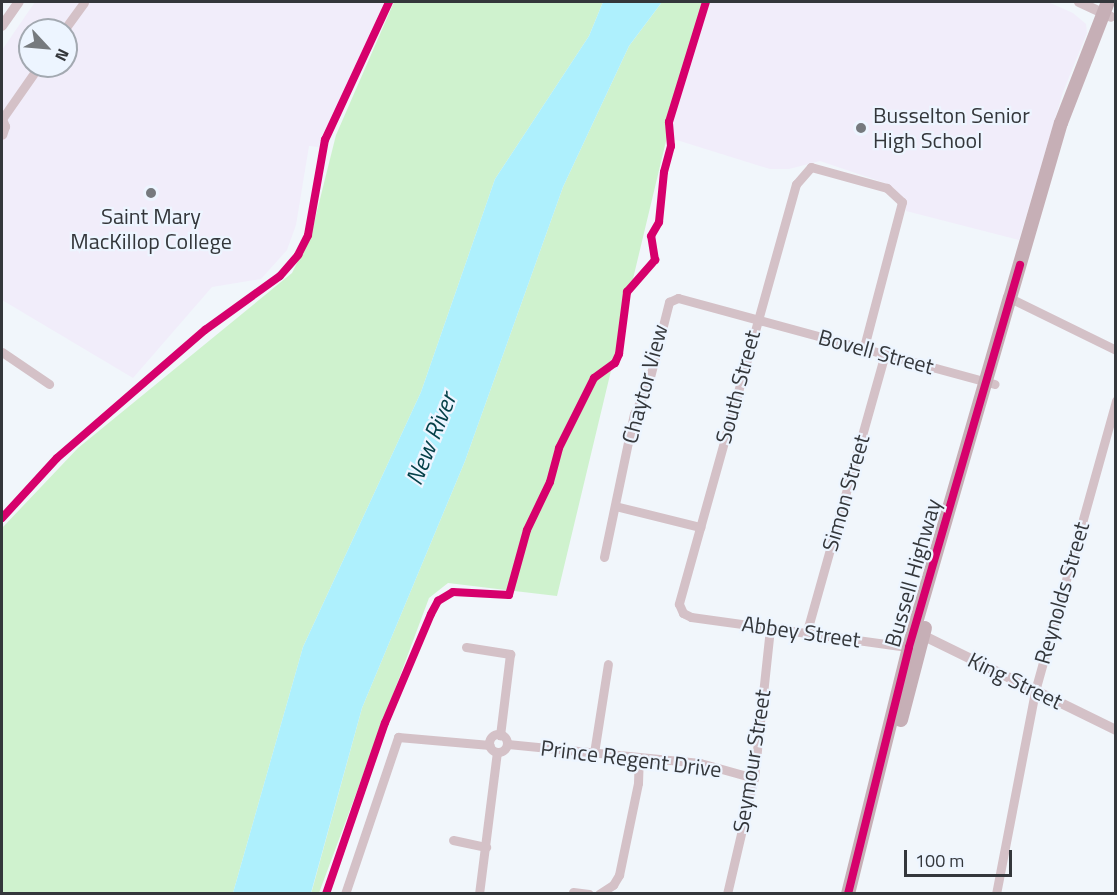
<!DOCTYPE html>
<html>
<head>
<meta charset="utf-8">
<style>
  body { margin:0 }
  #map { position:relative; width:1117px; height:895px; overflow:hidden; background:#f1f6fb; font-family:"Titillium Web",sans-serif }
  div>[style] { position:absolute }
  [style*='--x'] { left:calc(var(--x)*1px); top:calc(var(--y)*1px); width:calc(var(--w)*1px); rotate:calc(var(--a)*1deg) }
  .education>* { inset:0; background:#f1edfa }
  .green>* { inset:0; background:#cff2ce }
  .water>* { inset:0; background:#aef0fd }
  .minor>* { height:9px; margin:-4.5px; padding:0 4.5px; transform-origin:4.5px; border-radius:4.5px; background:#d4c1c7 }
  .minor>.ring { margin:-4.5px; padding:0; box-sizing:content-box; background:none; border:9px solid #d4c1c7; border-radius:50% }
  .tertiary>* { height:10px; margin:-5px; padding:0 5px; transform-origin:5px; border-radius:5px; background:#d4c1c7 }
  .primary>* { height:14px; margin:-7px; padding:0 7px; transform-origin:7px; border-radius:7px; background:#c6afb6 }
  .cycleway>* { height:8px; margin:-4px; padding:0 4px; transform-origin:4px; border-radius:4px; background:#d6006c }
  .dots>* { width:16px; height:16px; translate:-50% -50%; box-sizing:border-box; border:3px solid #edf5ff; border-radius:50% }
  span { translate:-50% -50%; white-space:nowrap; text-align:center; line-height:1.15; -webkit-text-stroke:4.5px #edf5ff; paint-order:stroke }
  .poi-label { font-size:22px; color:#34373b }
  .left { translate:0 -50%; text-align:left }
  .street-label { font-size:22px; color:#34373b }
  .water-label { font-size:24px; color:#054149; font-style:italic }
  .frame { position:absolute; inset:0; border:3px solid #34373b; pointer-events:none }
  .north { position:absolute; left:18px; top:18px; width:60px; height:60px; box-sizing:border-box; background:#edf5ff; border:2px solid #a3a9b1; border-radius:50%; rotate:116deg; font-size:16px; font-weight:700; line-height:24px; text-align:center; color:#34373b }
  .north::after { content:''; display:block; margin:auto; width:21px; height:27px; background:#767a7e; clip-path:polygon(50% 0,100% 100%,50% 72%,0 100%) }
  .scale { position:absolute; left:904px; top:850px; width:108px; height:27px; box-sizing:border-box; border:3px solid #34373b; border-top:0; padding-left:8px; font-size:18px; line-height:21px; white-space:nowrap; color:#34373b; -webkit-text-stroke:4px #edf5ff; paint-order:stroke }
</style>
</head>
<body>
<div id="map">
  <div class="education">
    <div style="clip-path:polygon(evenodd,35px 2px,384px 2px,319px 147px,309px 146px,296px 225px,287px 250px,261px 279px,212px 287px,133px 378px,2px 300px,2px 50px,35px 2px,30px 30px,66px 30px,66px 66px,30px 66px,30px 30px)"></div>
    <div style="clip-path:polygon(708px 2px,1048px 2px,1073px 13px,1086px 24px,1087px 33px,1063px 92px,1019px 240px,906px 211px,906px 200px,885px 183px,820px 161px,789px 169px,770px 169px,667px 137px)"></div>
  </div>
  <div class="green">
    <div style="clip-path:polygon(394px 2px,603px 2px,589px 36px,495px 179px,421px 392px,303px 647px,233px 893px,2px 893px,2px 528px,78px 448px,292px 273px,311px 235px,336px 135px)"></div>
    <div style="clip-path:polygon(662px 2px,708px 2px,667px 137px,557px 596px,448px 583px,429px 598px,319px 893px,311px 894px,362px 708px,465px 461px,563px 187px,629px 46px)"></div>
  </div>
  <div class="water">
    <div style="clip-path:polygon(603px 2px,662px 2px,629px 46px,563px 187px,465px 461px,362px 708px,311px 893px,233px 893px,303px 647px,421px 392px,495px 179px,589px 36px)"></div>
  </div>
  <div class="minor">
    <div style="--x:64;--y:30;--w:34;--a:-54"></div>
    <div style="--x:2;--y:119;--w:65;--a:-55.1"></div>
    <div style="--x:2;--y:119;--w:8;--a:67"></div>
    <div style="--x:5;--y:126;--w:9;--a:108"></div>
    <div style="--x:1010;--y:298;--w:118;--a:26.1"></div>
    <div style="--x:864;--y:347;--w:150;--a:-75.3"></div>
    <div style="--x:902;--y:202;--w:21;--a:-137"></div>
    <div style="--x:887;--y:188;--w:79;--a:-164.6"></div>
    <div style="--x:811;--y:167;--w:23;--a:131"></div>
    <div style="--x:796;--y:184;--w:436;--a:105.6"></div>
    <div style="--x:679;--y:604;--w:10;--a:66"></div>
    <div style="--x:683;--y:613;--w:9;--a:27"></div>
    <div style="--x:691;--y:617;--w:224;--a:7.9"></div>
    <div style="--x:2;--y:352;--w:57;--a:34.2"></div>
    <div style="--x:615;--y:506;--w:88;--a:13.9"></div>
    <div style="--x:604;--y:557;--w:146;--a:-78.2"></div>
    <div style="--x:634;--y:414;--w:32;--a:-64"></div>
    <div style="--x:648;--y:385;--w:86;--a:-75.8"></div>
    <div style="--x:669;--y:302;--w:10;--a:-24"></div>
    <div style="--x:678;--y:298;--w:328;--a:15.2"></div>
    <div style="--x:807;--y:631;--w:288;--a:-74.3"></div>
    <div style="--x:466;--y:647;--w:45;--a:9"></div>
    <div style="--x:510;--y:654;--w:82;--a:97"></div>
    <div class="ring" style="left:489px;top:734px;width:9px;height:9px"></div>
    <div style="--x:507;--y:744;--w:194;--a:5.6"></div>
    <div style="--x:700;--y:763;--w:56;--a:15.5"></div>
    <div style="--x:594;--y:753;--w:90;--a:-81.1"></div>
    <div style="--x:453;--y:840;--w:34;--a:12"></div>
    <div style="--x:573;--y:892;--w:16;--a:7"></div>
    <div style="--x:345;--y:894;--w:166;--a:-71.3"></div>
    <div style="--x:398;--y:737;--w:92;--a:5"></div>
    <div style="--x:479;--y:894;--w:143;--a:-82.8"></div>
    <div style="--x:599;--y:894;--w:17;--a:-33"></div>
    <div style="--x:613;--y:885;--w:12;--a:-59"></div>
    <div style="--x:619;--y:875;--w:94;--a:-78.3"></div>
    <div style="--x:638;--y:783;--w:25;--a:-88"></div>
    <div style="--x:727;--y:894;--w:119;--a:-76.9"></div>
    <div style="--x:754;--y:778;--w:151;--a:-83.9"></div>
    <div style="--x:996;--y:894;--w:207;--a:-79.1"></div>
    <div style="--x:1035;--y:691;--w:302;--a:-74.4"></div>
  </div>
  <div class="tertiary">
    <div style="--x:1079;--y:2;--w:35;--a:25"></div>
    <div style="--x:2;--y:26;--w:29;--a:-55"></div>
    <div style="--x:918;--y:633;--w:220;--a:26.1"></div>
  </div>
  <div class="primary">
    <div style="--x:901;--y:720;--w:95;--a:-75.4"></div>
    <div style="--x:848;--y:894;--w:254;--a:-76.1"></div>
    <div style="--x:909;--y:647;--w:363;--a:-73.9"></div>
    <div style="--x:1010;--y:298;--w:182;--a:-73.8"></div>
    <div style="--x:1061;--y:123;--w:130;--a:-68.8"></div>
  </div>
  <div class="cycleway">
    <div style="--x:2;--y:518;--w:81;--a:-47.5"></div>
    <div style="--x:57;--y:458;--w:196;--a:-40.9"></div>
    <div style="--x:205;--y:330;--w:92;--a:-35.8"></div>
    <div style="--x:280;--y:276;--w:28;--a:-49"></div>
    <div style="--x:298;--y:255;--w:22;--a:-63"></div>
    <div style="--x:308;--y:235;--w:97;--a:-79.9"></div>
    <div style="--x:325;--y:140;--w:152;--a:-65.1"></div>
    <div style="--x:326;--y:894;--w:181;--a:-71"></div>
    <div style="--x:385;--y:723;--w:118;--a:-67.1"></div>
    <div style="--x:431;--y:614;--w:15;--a:-62"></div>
    <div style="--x:438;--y:601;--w:17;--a:-31"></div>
    <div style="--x:453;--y:592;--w:56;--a:3.1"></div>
    <div style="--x:509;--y:595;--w:67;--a:-74.5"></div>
    <div style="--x:527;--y:530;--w:53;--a:-64.4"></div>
    <div style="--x:550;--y:482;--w:35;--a:-75"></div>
    <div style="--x:559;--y:448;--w:78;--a:-63.4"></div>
    <div style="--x:594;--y:378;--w:26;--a:-36"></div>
    <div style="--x:615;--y:363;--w:10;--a:-66"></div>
    <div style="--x:619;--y:354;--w:63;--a:-82.6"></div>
    <div style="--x:627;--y:292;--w:43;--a:-48.8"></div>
    <div style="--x:655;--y:260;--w:24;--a:-99"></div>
    <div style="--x:651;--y:236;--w:16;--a:-60"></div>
    <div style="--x:659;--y:222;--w:50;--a:-84.3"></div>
    <div style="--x:664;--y:172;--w:27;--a:-75"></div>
    <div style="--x:671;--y:146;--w:24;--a:-95"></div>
    <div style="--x:669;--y:122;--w:126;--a:-72.9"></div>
    <div style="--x:848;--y:894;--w:254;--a:-76.1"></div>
    <div style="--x:909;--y:647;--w:398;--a:-73.8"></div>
  </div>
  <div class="dots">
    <div style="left:861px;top:128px;background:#767a7e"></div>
    <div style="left:151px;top:193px;background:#767a7e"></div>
  </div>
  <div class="poi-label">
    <span class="left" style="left:873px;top:128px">Busselton Senior<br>High School</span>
    <span style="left:151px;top:229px">Saint Mary<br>MacKillop College</span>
  </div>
  <div class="street-label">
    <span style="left:876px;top:352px;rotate:15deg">Bovell Street</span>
    <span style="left:645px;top:384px;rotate:-75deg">Chaytor View</span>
    <span style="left:738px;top:387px;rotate:-75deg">South Street</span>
    <span style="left:846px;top:493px;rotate:-74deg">Simon Street</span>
    <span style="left:913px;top:573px;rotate:-74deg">Bussell Highway</span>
    <span style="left:1062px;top:593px;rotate:-74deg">Reynolds Street</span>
    <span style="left:801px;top:632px;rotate:8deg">Abbey Street</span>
    <span style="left:1015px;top:681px;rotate:26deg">King Street</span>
    <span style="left:631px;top:759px;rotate:7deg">Prince Regent Drive</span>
    <span style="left:752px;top:761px;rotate:-81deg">Seymour Street</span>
  </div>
  <div class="water-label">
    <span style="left:431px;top:439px;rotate:-68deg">New River</span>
  </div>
  <div class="frame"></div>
  <div class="north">N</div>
  <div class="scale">100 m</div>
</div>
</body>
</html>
